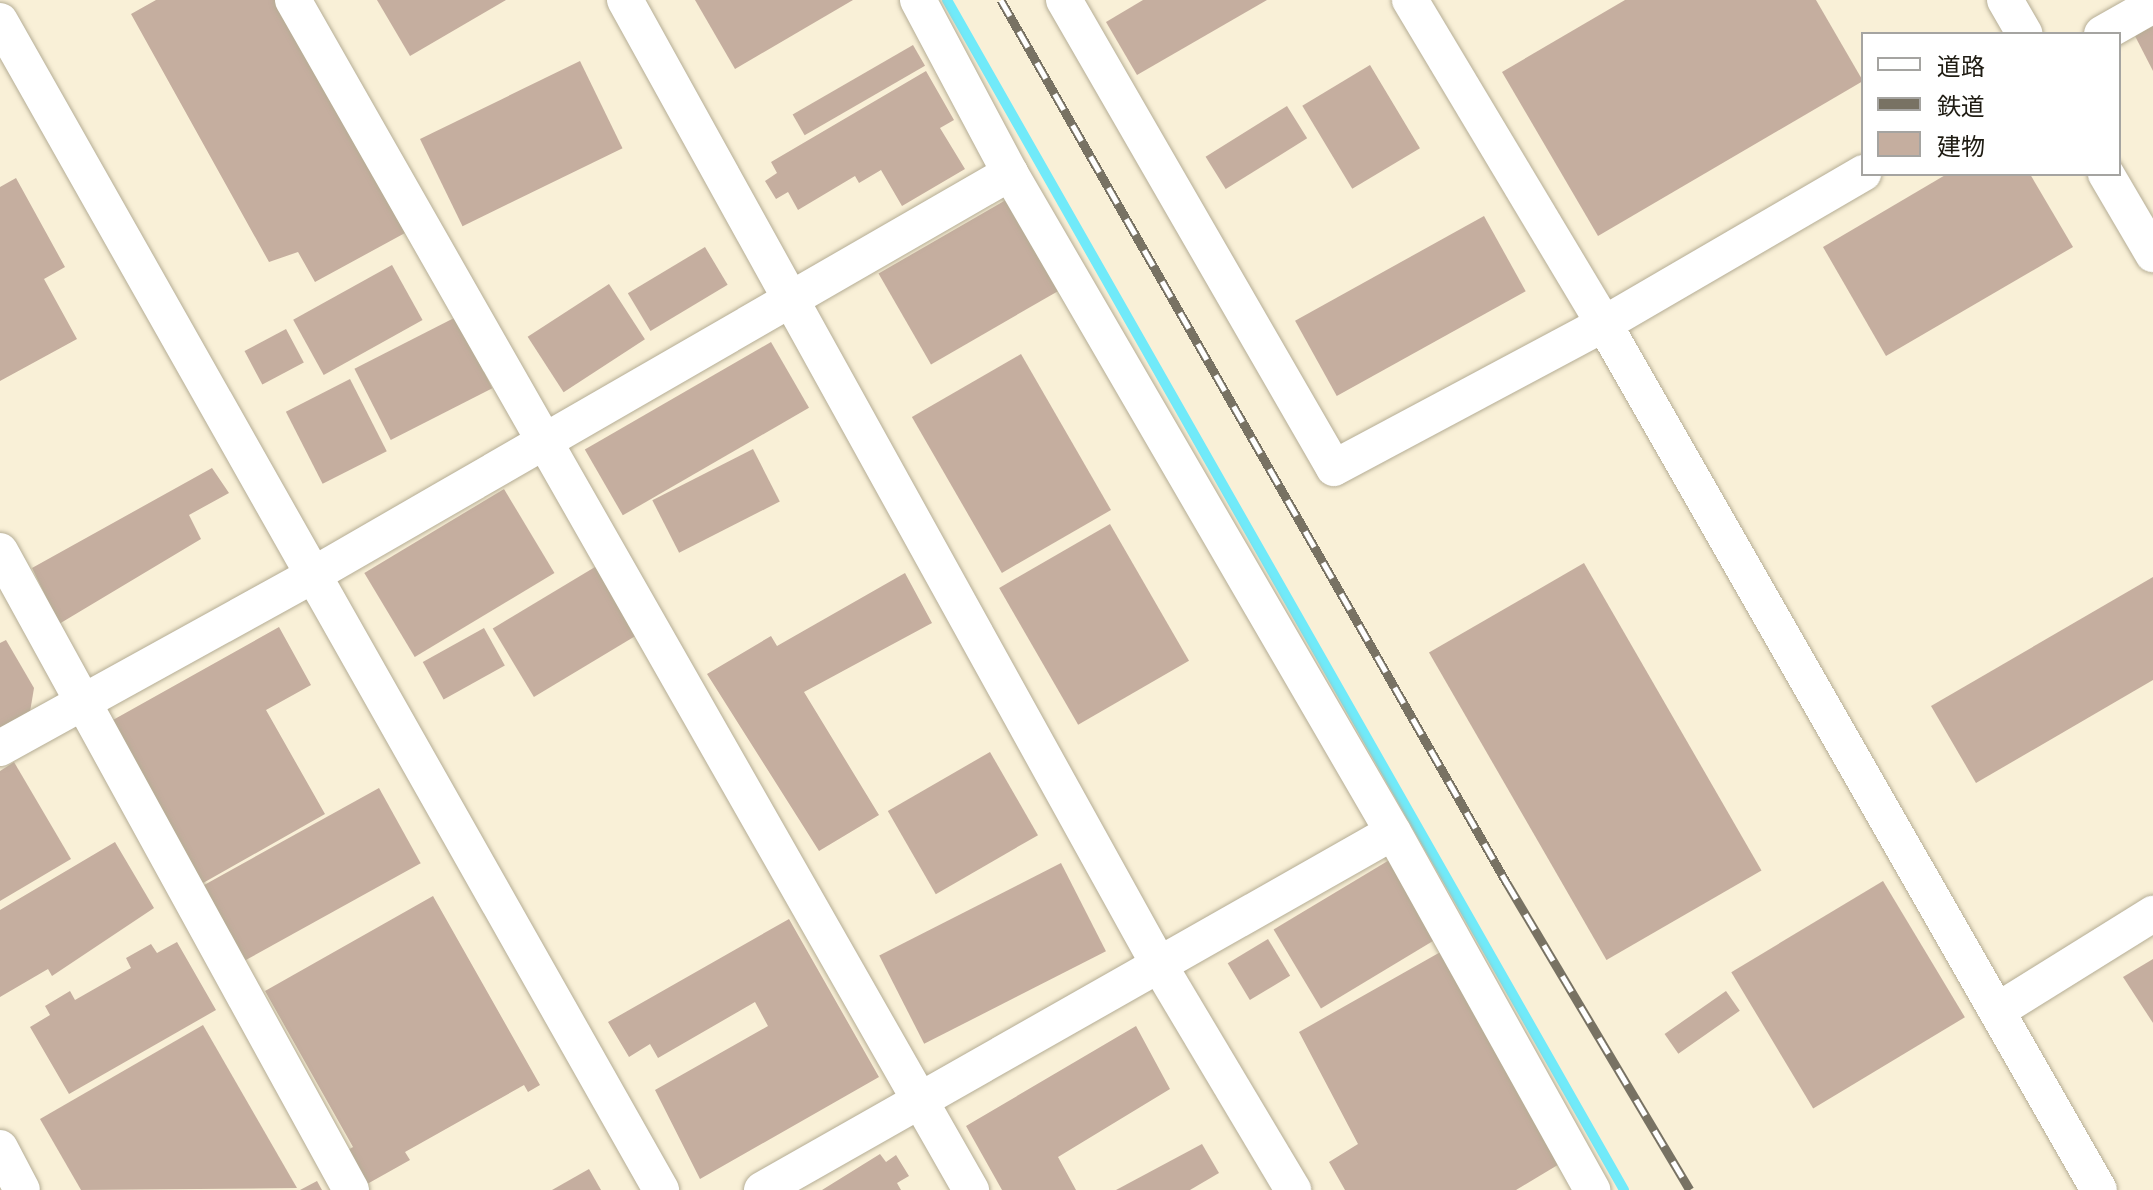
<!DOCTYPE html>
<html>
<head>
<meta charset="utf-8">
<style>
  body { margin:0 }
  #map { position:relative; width:2153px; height:1190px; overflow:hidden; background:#f9f0d7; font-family:Rubik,"Noto Sans JP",sans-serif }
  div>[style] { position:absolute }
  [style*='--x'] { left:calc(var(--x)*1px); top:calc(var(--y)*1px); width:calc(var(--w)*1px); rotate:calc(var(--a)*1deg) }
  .stream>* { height:10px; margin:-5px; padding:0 5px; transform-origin:5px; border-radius:5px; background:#71eaf9 }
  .building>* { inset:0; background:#c5ae9f; transform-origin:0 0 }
  .roads { filter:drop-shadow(0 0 2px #b5ad95) drop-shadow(0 0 2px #b5ad95) }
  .minor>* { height:36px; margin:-18px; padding:0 18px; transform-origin:18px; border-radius:18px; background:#fff }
  .rail>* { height:9px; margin-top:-4.5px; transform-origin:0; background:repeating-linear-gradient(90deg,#fff 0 18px,#787263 0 36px); box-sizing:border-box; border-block:2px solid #787263 }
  span { translate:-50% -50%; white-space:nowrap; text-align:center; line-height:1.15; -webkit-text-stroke:6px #fff; paint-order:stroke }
  .legend { position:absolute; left:1861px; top:32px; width:260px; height:144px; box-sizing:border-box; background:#fff; border:2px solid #a5a4a1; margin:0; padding:10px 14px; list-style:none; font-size:24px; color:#1f1c13 }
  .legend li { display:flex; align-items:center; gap:16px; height:40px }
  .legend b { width:40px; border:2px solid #a5a4a1 }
</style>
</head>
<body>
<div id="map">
  <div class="stream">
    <div style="--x:947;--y:0;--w:1369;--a:60.36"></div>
  </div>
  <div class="building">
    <div style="clip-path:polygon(156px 0,276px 0,405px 233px,315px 282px,298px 252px,269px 262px,131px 14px)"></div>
    <div style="clip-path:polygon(377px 0,506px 0,410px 56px)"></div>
    <div style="clip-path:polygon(695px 0,853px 0,735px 69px)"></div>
    <div style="clip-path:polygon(1143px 0,1267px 0,1137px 75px,1106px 22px)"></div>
    <div style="clip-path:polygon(1625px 0,1816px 0,1863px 81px,1598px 236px,1502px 72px)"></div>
    <div style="clip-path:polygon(2153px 26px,2153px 71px,2135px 36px)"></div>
    <div style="left:913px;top:45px;width:24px;height:139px;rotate:60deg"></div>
    <div style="left:580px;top:61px;width:97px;height:178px;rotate:64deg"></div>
    <div style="left:1370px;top:65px;width:97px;height:79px;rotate:59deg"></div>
    <div style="clip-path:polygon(926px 71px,954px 120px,940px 128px,965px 169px,902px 206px,881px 170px,859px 183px,855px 176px,798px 210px,788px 192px,776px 199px,765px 181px,777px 173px,771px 162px)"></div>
    <div style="left:1287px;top:106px;width:38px;height:96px;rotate:58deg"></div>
    <div style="clip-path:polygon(1947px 174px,2030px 174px,2073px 247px,1886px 356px,1823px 247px)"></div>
    <div style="clip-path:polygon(16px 178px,65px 267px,44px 279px,77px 339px,0 381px,0 187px)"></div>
    <div style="left:1011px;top:197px;width:105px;height:153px;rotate:60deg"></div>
    <div style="left:1484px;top:216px;width:86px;height:216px;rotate:61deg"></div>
    <div style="left:705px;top:247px;width:44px;height:90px;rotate:59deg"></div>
    <div style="left:392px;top:265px;width:63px;height:113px;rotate:61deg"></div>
    <div style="left:609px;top:284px;width:66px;height:97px;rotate:57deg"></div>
    <div style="left:456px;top:317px;width:80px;height:114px;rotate:63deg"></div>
    <div style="left:286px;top:329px;width:38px;height:47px;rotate:62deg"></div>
    <div style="left:771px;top:342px;width:76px;height:215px;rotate:60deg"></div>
    <div style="left:1021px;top:354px;width:180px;height:126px;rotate:60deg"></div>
    <div style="left:350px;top:379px;width:81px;height:72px;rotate:63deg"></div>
    <div style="left:753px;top:449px;width:59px;height:113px;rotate:63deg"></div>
    <div style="clip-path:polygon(212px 468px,229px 493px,189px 515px,201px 539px,59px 624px,32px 568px)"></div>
    <div style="left:504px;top:489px;width:98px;height:163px;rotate:59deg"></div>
    <div style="left:1110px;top:524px;width:158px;height:128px;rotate:60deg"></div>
    <div style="left:605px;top:561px;width:80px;height:131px;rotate:59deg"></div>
    <div style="left:1584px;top:563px;width:355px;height:179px;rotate:60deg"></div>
    <div style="clip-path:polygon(905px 573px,932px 623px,804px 692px,879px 815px,819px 851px,707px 674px,771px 636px,777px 646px)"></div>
    <div style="clip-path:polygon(2153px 577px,2153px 680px,1976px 783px,1931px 706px)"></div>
    <div style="clip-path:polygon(279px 627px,311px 685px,266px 710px,325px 814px,196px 887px,104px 725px)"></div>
    <div style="left:484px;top:628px;width:43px;height:70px;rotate:61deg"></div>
    <div style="clip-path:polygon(6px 640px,34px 688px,30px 712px,0 729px,0 643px)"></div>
    <div style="left:990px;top:752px;width:96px;height:118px;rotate:60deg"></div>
    <div style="clip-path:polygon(14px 762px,71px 859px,0 901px,0 771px)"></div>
    <div style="left:379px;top:788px;width:86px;height:204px;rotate:61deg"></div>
    <div style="clip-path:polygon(115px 842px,154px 908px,52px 976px,48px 969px,0 997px,0 910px)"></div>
    <div style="left:1391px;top:859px;width:92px;height:137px;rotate:59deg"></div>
    <div style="left:1061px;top:863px;width:99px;height:204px;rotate:63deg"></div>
    <div style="left:1883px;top:881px;width:159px;height:177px;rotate:59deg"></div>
    <div style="clip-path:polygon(433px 896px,540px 1085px,528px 1092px,524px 1085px,405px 1152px,410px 1160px,360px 1188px,341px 1154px,353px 1147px,265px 991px)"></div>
    <div style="clip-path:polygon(789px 919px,879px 1077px,700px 1179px,655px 1090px,768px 1026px,755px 1002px,658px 1058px,650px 1044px,629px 1057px,608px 1022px)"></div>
    <div style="left:1268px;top:939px;width:43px;height:47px;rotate:59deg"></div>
    <div style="clip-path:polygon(177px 942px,216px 1010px,69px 1094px,30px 1027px,50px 1015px,45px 1006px,70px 991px,75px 1000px,131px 968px,126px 958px,151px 944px,157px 953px)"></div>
    <div style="clip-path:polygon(1444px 950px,1561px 1163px,1516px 1190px,1345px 1190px,1329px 1162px,1358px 1144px,1299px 1032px)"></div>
    <div style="clip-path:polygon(2153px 959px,2153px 1023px,2123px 977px)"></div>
    <div style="left:1726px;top:991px;width:24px;height:75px;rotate:55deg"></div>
    <div style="clip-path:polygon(203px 1025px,297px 1188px,81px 1190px,40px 1119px)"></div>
    <div style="clip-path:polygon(1136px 1026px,1170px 1089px,1058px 1157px,1076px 1190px,1002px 1190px,966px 1126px)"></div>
    <div style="clip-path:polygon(1202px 1144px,1219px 1173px,1190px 1190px,1116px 1190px)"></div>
    <div style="clip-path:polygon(880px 1154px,886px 1162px,896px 1155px,909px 1176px,897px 1183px,901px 1190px,822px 1190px)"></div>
    <div style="clip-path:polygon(589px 1169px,601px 1190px,552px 1190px)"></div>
    <div style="clip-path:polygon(317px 1181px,322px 1190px,300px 1190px)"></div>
  </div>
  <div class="roads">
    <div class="minor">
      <div style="--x:293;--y:0;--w:1370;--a:60.33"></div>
      <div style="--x:625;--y:0;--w:1103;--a:61.04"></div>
      <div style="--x:1159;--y:965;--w:262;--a:59.2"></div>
      <div style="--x:918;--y:0;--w:196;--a:62"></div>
      <div style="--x:1010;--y:173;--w:762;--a:59.84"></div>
      <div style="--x:1393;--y:832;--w:410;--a:60.9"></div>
      <div style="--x:1064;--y:0;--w:540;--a:60.02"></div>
      <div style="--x:1334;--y:468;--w:306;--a:-28.1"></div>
      <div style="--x:1604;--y:324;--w:300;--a:-30.2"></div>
      <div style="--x:1410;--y:0;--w:378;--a:59.1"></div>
      <div style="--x:1604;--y:324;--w:997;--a:60.25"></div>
      <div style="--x:2005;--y:0;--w:39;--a:60"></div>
      <div style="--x:0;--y:21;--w:1343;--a:60.51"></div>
      <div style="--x:2102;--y:34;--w:59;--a:-29.6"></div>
      <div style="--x:2106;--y:174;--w:93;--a:59.6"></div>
      <div style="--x:0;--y:551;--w:729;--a:61.22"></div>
      <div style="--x:0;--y:748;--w:355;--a:-28.9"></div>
      <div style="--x:311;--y:576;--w:807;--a:-29.97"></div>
      <div style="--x:1997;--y:1011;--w:184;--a:-31.9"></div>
      <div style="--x:0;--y:1148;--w:47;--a:62.4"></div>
      <div style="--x:762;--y:1190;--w:725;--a:-29.57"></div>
    </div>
  </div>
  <div class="rail">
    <div style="--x:1001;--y:0;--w:1018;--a:60.19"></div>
    <div style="--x:1507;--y:883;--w:357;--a:59.2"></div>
  </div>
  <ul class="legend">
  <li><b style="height:10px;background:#fff"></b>道路</li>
  <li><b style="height:10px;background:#787263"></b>鉄道</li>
  <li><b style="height:22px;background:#c5ae9f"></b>建物</li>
  </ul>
</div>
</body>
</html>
